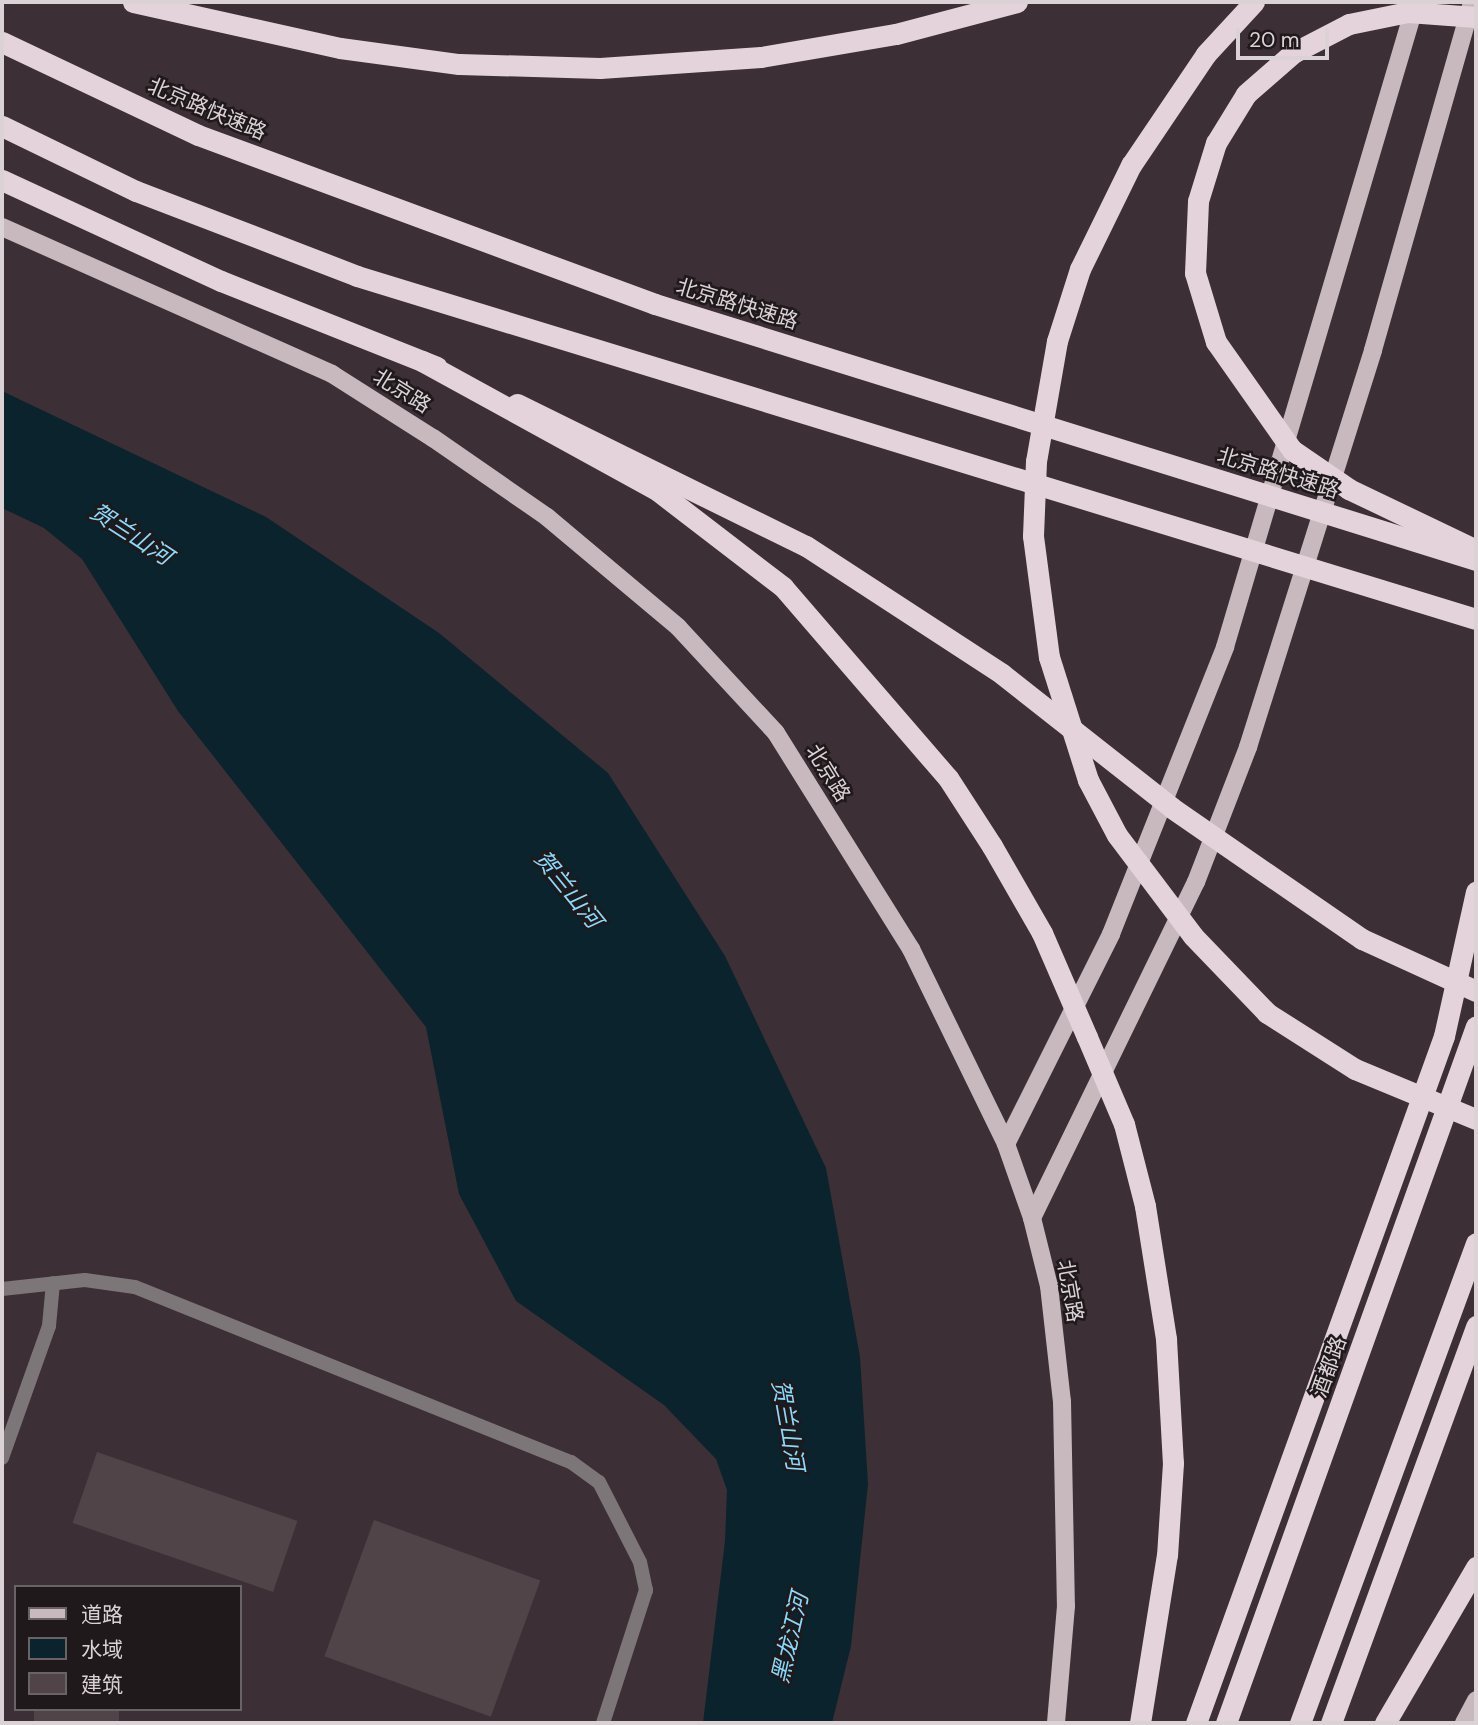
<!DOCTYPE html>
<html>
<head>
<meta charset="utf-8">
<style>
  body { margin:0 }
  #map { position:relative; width:1478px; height:1725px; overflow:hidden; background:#3c2f35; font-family:"DM Sans","Noto Sans SC",sans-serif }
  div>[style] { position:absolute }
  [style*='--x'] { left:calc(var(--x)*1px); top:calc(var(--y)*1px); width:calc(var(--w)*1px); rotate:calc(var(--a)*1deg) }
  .water>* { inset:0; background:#0a232c }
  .building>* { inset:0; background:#514449; transform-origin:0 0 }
  .lane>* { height:14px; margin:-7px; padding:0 7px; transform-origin:7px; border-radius:7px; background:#7d7679 }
  .primary>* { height:18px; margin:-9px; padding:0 9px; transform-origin:9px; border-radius:9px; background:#c7b9be }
  .highway>* { height:21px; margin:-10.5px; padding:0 10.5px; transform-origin:10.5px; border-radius:10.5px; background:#e4d3da }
  .highway-bridge>* { height:21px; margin:-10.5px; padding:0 10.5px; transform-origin:10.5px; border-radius:10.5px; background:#e4d3da }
  span { translate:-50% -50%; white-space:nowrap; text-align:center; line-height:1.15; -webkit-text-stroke:5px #1f191c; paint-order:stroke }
  .street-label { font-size:21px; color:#dbd2d6 }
  .water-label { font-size:23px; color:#87dbfd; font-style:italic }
  .frame { position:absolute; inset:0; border:4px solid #dbd2d6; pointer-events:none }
  .legend { position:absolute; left:14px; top:1585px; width:228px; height:126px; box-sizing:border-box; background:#1f191c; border:2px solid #6a6366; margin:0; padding:9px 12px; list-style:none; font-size:21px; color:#dbd2d6 }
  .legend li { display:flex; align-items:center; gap:14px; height:35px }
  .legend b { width:35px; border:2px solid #6a6366 }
  .scale { position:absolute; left:1236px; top:28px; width:93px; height:32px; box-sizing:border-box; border:4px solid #dbd2d6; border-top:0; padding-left:9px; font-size:21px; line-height:24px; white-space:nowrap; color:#dbd2d6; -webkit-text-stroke:5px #1f191c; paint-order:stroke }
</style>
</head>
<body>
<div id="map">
  <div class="water">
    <div style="clip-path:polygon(2px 391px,266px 517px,439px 633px,608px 773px,725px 956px,826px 1168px,860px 1357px,868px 1484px,851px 1646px,832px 1723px,703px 1723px,725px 1541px,727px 1490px,716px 1459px,664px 1405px,516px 1301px,459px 1194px,426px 1027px,178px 711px,82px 559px,44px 528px,2px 508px)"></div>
  </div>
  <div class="building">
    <div style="left:97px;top:1452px;width:212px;height:75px;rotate:19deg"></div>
    <div style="left:374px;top:1520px;width:177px;height:145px;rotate:20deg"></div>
    <div style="left:34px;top:1709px;width:85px;height:15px"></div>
  </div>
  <div class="lane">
    <div style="--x:2;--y:1289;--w:83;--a:-6.2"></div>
    <div style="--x:85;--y:1280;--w:50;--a:8"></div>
    <div style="--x:135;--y:1287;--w:470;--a:21.9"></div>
    <div style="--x:571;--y:1462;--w:34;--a:36"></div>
    <div style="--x:599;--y:1482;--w:90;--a:62.9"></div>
    <div style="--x:640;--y:1562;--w:29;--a:78"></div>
    <div style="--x:646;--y:1590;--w:140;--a:107.9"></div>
    <div style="--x:2;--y:1458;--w:140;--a:-70.4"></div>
    <div style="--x:49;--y:1326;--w:43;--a:-84.7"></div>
  </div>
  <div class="primary">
    <div style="--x:2;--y:227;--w:361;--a:24"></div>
    <div style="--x:332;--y:374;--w:120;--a:32.4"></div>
    <div style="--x:433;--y:438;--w:139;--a:34.7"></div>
    <div style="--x:547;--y:517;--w:171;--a:40"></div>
    <div style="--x:678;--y:627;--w:144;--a:47.2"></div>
    <div style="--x:776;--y:733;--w:255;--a:58"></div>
    <div style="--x:911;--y:949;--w:217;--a:64"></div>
    <div style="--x:1006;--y:1144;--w:78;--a:70.6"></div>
    <div style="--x:1032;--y:1218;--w:70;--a:76"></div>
    <div style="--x:1049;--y:1286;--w:116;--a:83.6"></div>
    <div style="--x:1062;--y:1401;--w:205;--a:88.9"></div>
    <div style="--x:1066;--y:1606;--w:117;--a:94.9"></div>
    <div style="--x:1006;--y:1144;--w:235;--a:-63.4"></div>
    <div style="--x:1111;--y:934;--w:309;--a:-68.3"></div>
    <div style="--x:1225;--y:647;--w:673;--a:-73.5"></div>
    <div style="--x:1032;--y:1218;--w:374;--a:-64"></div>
    <div style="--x:1196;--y:882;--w:145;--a:-68.9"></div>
    <div style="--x:1248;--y:747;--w:416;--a:-72.5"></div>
    <div style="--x:1373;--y:350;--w:362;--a:-74.1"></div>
    <div style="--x:1464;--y:1723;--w:26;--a:-62"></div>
  </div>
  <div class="highway">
    <div style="--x:133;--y:2;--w:212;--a:12.5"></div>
    <div style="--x:340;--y:48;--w:120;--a:7.7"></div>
    <div style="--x:459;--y:64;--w:141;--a:1.6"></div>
    <div style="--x:600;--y:68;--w:161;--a:-3.9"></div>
    <div style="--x:761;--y:57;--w:137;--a:-9.7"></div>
    <div style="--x:896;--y:34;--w:125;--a:-14.8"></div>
    <div style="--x:2;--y:180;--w:241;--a:24.8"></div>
    <div style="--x:221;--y:281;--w:232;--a:21.7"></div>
    <div style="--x:517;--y:404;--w:322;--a:26.2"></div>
    <div style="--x:1140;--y:1723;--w:170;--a:-80.9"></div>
    <div style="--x:1196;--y:1723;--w:730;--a:-70.15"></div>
    <div style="--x:1444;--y:1036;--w:148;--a:-77.5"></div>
    <div style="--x:1226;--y:1723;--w:740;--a:-70.27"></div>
    <div style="--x:1300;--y:1723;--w:511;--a:-69.86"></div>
    <div style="--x:1331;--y:1723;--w:423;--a:-69.9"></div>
    <div style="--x:1385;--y:1723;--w:181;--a:-59.7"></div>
  </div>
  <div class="highway-bridge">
    <div style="--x:1254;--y:2;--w:71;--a:132.7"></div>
    <div style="--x:1206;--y:54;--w:134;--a:124"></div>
    <div style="--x:1131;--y:165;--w:116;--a:116.1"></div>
    <div style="--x:1080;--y:269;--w:76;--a:107.7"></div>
    <div style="--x:1057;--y:341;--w:122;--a:99.9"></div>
    <div style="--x:1036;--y:461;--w:75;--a:92.3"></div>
    <div style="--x:1033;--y:536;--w:122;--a:82.5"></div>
    <div style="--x:1049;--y:657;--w:129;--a:72.4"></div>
    <div style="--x:1088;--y:780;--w:62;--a:62.2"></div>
    <div style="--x:1117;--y:835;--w:126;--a:53"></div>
    <div style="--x:1193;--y:936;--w:107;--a:46.1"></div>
    <div style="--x:1267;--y:1013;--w:104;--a:32.5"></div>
    <div style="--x:1355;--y:1069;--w:131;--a:22.5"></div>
    <div style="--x:2;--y:42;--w:217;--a:25.4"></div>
    <div style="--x:198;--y:135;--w:487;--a:20.3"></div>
    <div style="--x:655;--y:304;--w:860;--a:17.32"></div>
    <div style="--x:2;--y:126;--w:149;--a:25.9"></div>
    <div style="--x:136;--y:191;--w:237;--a:21"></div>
    <div style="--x:357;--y:276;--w:1170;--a:17.04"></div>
    <div style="--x:422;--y:361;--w:269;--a:28.8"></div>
    <div style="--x:658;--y:491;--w:158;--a:37.5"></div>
    <div style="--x:783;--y:587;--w:252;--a:49.2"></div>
    <div style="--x:948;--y:778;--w:81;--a:57.1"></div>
    <div style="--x:992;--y:846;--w:100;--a:60.1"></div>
    <div style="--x:1042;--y:933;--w:113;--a:66.6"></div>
    <div style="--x:1087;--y:1037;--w:95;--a:67"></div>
    <div style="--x:1124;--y:1124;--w:85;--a:75.6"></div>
    <div style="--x:1145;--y:1206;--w:135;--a:81"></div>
    <div style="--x:1166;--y:1339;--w:124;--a:86.8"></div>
    <div style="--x:1173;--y:1463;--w:92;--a:93.7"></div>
    <div style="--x:806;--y:546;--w:234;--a:33.1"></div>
    <div style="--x:1002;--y:674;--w:216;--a:38.2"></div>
    <div style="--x:1172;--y:808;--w:231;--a:34.6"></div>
    <div style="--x:1362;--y:939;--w:125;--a:24.5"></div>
    <div style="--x:1474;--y:549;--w:139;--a:-154.4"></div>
    <div style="--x:1349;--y:489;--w:69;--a:-145.6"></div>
    <div style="--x:1292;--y:450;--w:132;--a:-125.1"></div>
    <div style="--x:1216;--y:342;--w:72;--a:-106.9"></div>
    <div style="--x:1195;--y:273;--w:72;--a:-87.6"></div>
    <div style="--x:1198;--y:201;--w:61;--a:-72.8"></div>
    <div style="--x:1216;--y:143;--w:57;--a:-58.5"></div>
    <div style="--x:1246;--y:94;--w:62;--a:-41.1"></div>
    <div style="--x:1293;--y:53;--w:63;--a:-27.4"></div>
    <div style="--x:1349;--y:24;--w:60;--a:-11.5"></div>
    <div style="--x:1408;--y:12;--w:68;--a:4.2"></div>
  </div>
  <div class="street-label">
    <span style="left:207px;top:109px;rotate:23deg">北京路快速路</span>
    <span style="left:737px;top:304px;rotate:17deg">北京路快速路</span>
    <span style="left:402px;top:391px;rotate:32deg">北京路</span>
    <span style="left:1278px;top:473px;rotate:17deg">北京路快速路</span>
    <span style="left:828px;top:773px;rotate:58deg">北京路</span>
    <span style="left:1070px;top:1291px;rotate:80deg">北京路</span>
    <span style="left:1329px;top:1367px;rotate:-70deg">酒都路</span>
  </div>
  <div class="water-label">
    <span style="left:131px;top:534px;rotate:33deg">贺兰山河</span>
    <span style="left:568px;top:889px;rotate:51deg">贺兰山河</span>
    <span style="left:788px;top:1425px;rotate:80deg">贺兰山河</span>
    <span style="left:790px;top:1638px;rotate:-77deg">黑龙江河</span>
  </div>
  <div class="frame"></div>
  <ul class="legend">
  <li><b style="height:9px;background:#c7b9be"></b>道路</li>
  <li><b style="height:19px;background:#0a232c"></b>水域</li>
  <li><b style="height:19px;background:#514449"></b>建筑</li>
  </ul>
  <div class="scale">20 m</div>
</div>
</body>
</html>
